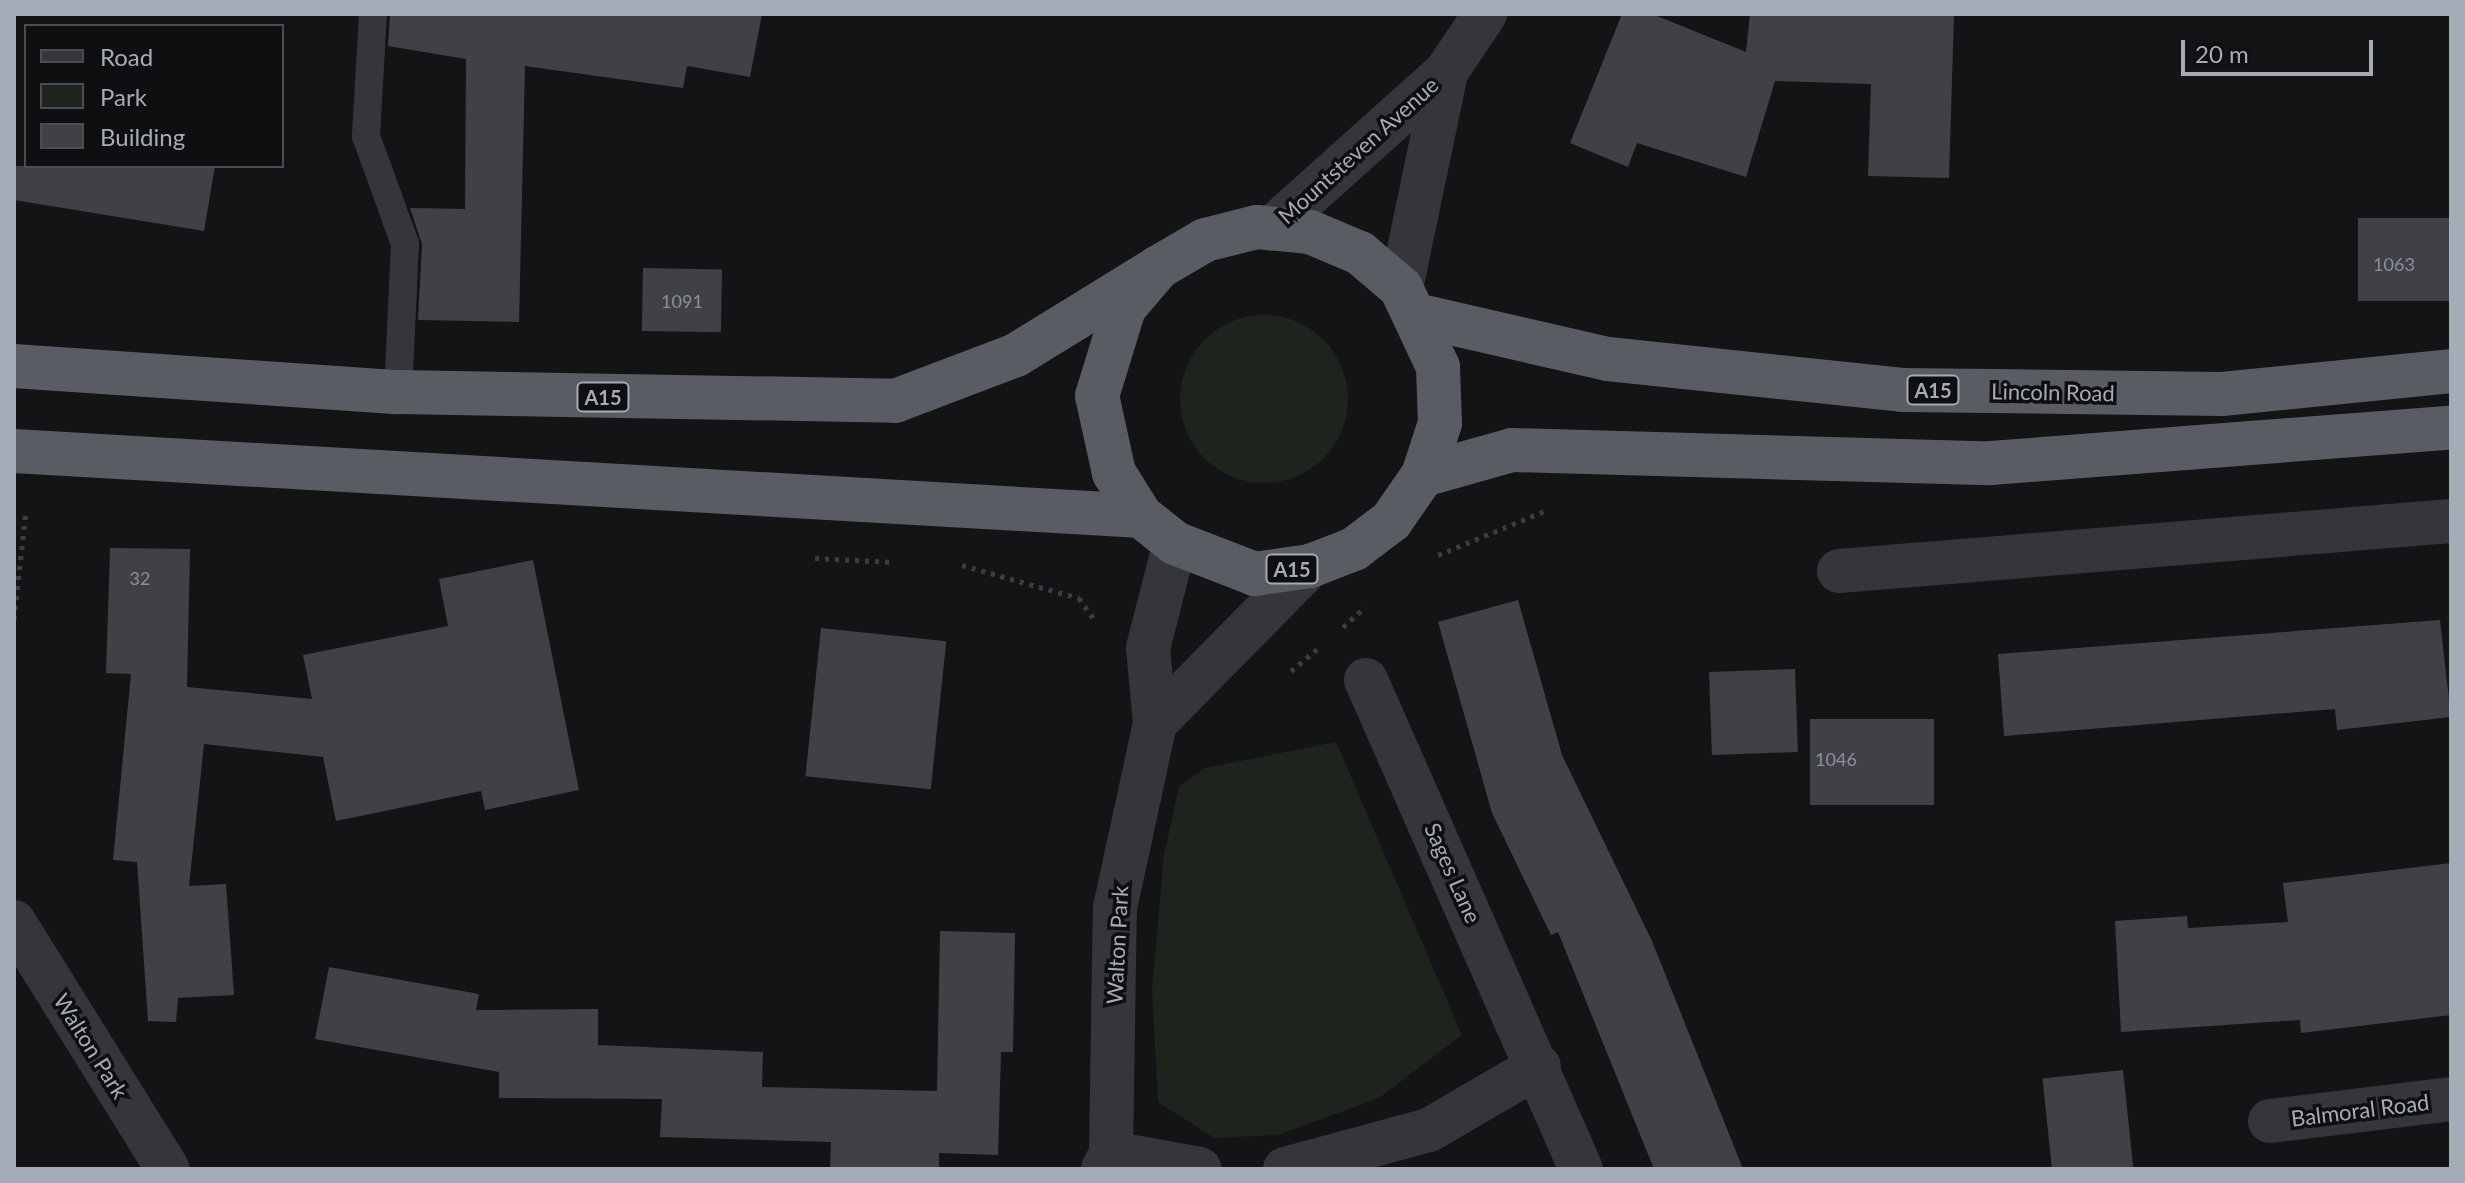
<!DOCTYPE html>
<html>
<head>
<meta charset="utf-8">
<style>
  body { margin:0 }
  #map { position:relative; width:2465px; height:1183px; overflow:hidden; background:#141416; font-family:Lato,sans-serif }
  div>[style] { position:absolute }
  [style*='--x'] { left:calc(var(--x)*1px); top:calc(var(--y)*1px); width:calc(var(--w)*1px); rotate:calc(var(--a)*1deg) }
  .green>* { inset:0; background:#1c241d }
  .round { border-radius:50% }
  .building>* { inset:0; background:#404146; transform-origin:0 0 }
  .path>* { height:5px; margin-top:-2.5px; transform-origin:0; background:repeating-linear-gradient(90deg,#3b3d42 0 4px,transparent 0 10px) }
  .service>* { height:28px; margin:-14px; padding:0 14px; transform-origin:14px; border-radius:14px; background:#35363b }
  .minor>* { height:44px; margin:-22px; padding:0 22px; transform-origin:22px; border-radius:22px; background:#35363b }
  .tertiary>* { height:44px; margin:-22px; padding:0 22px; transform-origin:22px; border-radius:22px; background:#35363b }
  .trunk>* { height:44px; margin:-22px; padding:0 22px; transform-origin:22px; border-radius:22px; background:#595c63 }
  span { translate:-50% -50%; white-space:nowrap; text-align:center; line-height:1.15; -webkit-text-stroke:7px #0f0f11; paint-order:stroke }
  .number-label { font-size:18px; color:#8c909b }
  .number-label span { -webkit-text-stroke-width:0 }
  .shield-label span { padding:2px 6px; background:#0f0f11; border:2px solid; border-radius:6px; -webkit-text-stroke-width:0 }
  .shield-label { font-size:20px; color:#a5abb7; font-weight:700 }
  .street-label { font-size:22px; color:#a5abb7 }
  .frame { position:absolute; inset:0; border:16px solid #a5abb7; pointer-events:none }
  .legend { position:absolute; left:24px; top:24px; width:260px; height:144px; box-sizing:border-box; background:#0f0f11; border:2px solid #4b4d53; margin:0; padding:10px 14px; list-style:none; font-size:24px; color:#a5abb7 }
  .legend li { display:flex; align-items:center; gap:16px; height:40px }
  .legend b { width:40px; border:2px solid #4b4d53 }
  .scale { position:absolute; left:2181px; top:40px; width:192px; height:36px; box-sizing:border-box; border:4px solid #a5abb7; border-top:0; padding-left:10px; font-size:24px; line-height:28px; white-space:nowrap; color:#a5abb7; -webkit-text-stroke:6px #0f0f11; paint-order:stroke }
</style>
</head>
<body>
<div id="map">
  <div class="green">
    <div class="round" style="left:1180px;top:315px;width:168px;height:168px"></div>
    <div style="clip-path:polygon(1336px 742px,1462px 1035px,1379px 1098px,1278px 1135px,1214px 1138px,1158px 1102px,1152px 989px,1164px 855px,1179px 787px,1205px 768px)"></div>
  </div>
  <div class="building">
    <div style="clip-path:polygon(390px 14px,762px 14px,750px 77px,687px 66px,683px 88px,525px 66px,519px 322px,418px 320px,422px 244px,410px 208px,465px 209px,466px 59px,388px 46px)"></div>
    <div style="clip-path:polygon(1622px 14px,1652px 14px,1746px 52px,1750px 14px,1954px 14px,1949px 178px,1868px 176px,1871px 84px,1775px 81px,1746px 177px,1637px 143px,1628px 167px,1570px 143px)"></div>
    <div style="clip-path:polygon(14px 166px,215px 166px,204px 231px,14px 200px)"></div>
    <div style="left:2451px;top:218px;width:83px;height:93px;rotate:90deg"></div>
    <div style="left:643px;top:268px;width:79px;height:63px;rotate:1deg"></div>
    <div style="clip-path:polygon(110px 548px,190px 549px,187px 687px,312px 699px,303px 655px,448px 626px,439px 579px,533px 560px,579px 790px,485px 810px,481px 791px,336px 821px,323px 757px,204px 744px,189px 886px,226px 884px,234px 995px,178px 998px,176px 1022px,148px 1021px,137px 862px,113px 860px,131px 674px,106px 673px)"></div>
    <div style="clip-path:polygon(1518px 600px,1562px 755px,1652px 941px,1743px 1169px,1654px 1169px,1558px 932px,1551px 935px,1492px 813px,1438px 622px)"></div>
    <div style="clip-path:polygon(2440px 620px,2451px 717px,2337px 730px,2335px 709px,2004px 736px,1998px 654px)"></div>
    <div style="left:821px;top:628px;width:126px;height:149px;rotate:6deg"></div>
    <div style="left:1795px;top:669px;width:83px;height:86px;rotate:88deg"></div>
    <div style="left:1810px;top:719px;width:124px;height:86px"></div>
    <div style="clip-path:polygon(2451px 863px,2451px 1015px,2301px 1033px,2300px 1020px,2121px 1032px,2115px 921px,2187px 916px,2188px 928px,2288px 922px,2283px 883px)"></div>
    <div style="clip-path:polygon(940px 931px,1015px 933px,1013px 1052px,1001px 1052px,998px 1155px,939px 1153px,939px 1169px,830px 1168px,831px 1142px,660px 1137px,662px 1099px,499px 1098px,499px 1072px,315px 1039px,329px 967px,479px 994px,476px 1010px,598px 1009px,598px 1045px,763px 1052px,762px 1087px,937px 1091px)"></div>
    <div style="left:2123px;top:1070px;width:100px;height:81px;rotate:84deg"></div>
  </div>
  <div class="path">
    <div style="--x:1438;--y:555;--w:118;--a:-22.4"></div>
    <div style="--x:815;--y:558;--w:78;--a:2.9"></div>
    <div style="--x:962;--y:565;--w:122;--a:15.8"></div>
    <div style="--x:1079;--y:598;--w:28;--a:55"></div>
    <div style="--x:14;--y:619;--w:109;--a:-83.7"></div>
    <div style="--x:1343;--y:627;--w:30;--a:-42"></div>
    <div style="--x:1291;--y:671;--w:34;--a:-40"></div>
  </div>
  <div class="service">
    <div style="--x:373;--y:14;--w:122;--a:93.3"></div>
    <div style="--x:366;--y:136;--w:115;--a:70.1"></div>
    <div style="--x:405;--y:244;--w:148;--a:92.7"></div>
  </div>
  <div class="minor">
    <div style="--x:1839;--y:571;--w:614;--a:-4.67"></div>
    <div style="--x:1366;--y:680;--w:534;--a:66.27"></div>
    <div style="--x:1155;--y:723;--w:221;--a:-45.4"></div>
    <div style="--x:14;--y:922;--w:291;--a:58.1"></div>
    <div style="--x:2270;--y:1121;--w:182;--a:-6.9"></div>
    <div style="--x:1111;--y:1153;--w:90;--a:10.2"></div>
    <div style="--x:1103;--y:1169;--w:18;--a:-63"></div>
    <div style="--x:1111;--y:1153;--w:245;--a:-89.1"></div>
    <div style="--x:1115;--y:908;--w:189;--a:-77.8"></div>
    <div style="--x:1155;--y:723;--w:75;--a:-95.3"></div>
    <div style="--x:1148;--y:648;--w:108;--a:-75.6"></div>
    <div style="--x:1285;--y:1169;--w:149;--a:-15.2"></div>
    <div style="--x:1429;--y:1130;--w:127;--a:-30.2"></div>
  </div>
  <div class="tertiary">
    <div style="--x:1271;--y:229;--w:235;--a:-41.9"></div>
    <div style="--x:1401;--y:288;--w:221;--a:-78.2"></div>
    <div style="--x:1446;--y:72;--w:70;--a:-56.1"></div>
  </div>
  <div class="trunk">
    <div style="--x:1420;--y:316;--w:193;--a:12.9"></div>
    <div style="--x:1608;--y:359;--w:296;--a:6"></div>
    <div style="--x:1902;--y:390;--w:320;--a:0.7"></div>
    <div style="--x:2222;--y:394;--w:230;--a:-5.7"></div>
    <div style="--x:14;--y:366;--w:385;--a:3.9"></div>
    <div style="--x:398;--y:392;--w:497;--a:1"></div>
    <div style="--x:895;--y:401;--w:129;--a:-20.8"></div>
    <div style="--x:1016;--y:355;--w:168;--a:-31.6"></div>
    <div style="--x:1159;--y:267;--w:53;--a:-30.4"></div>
    <div style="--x:1205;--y:240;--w:54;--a:-14"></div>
    <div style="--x:1257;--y:227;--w:53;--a:5.4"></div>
    <div style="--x:1310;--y:232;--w:54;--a:22.8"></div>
    <div style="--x:1360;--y:253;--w:54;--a:40.5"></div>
    <div style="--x:1401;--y:288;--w:87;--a:64.9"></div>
    <div style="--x:1438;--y:367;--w:56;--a:88"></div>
    <div style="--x:1440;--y:423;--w:55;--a:108.1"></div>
    <div style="--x:1423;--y:475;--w:56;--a:124.8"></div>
    <div style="--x:1391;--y:521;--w:46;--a:142.9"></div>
    <div style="--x:1354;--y:549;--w:47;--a:158.9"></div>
    <div style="--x:1310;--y:566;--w:56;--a:171.7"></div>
    <div style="--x:1255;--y:574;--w:86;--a:-158.8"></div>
    <div style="--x:1175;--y:543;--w:43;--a:-141.5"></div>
    <div style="--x:1141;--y:516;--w:51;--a:-122.1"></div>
    <div style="--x:1114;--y:473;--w:79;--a:-102.4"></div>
    <div style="--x:1097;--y:396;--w:92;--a:-72.9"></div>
    <div style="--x:1124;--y:308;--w:54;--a:-49.5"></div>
    <div style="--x:14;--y:451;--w:1129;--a:3.3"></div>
    <div style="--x:1423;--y:475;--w:92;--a:-15.7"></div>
    <div style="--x:1512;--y:450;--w:479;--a:1.6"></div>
    <div style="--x:1991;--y:463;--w:461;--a:-4.4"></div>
  </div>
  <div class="number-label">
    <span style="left:2394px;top:264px">1063</span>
    <span style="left:682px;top:301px">1091</span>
    <span style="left:140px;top:578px">32</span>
    <span style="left:1836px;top:759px">1046</span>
  </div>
  <div class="shield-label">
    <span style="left:1933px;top:390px">A15</span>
    <span style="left:603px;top:397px">A15</span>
    <span style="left:1292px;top:569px">A15</span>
  </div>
  <div class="street-label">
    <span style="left:1358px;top:150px;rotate:-42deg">Mountsteven Avenue</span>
    <span style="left:2053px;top:392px;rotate:1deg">Lincoln Road</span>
    <span style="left:1453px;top:873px;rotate:66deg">Sages Lane</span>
    <span style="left:1117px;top:945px;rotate:-87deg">Walton Park</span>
    <span style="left:91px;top:1046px;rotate:58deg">Walton Park</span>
    <span style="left:2360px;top:1110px;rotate:-7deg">Balmoral Road</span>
  </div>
  <div class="frame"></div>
  <ul class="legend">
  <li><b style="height:10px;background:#35363b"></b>Road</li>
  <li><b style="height:22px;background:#1c241d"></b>Park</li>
  <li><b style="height:22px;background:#404146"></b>Building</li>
  </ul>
  <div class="scale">20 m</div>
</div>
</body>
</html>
